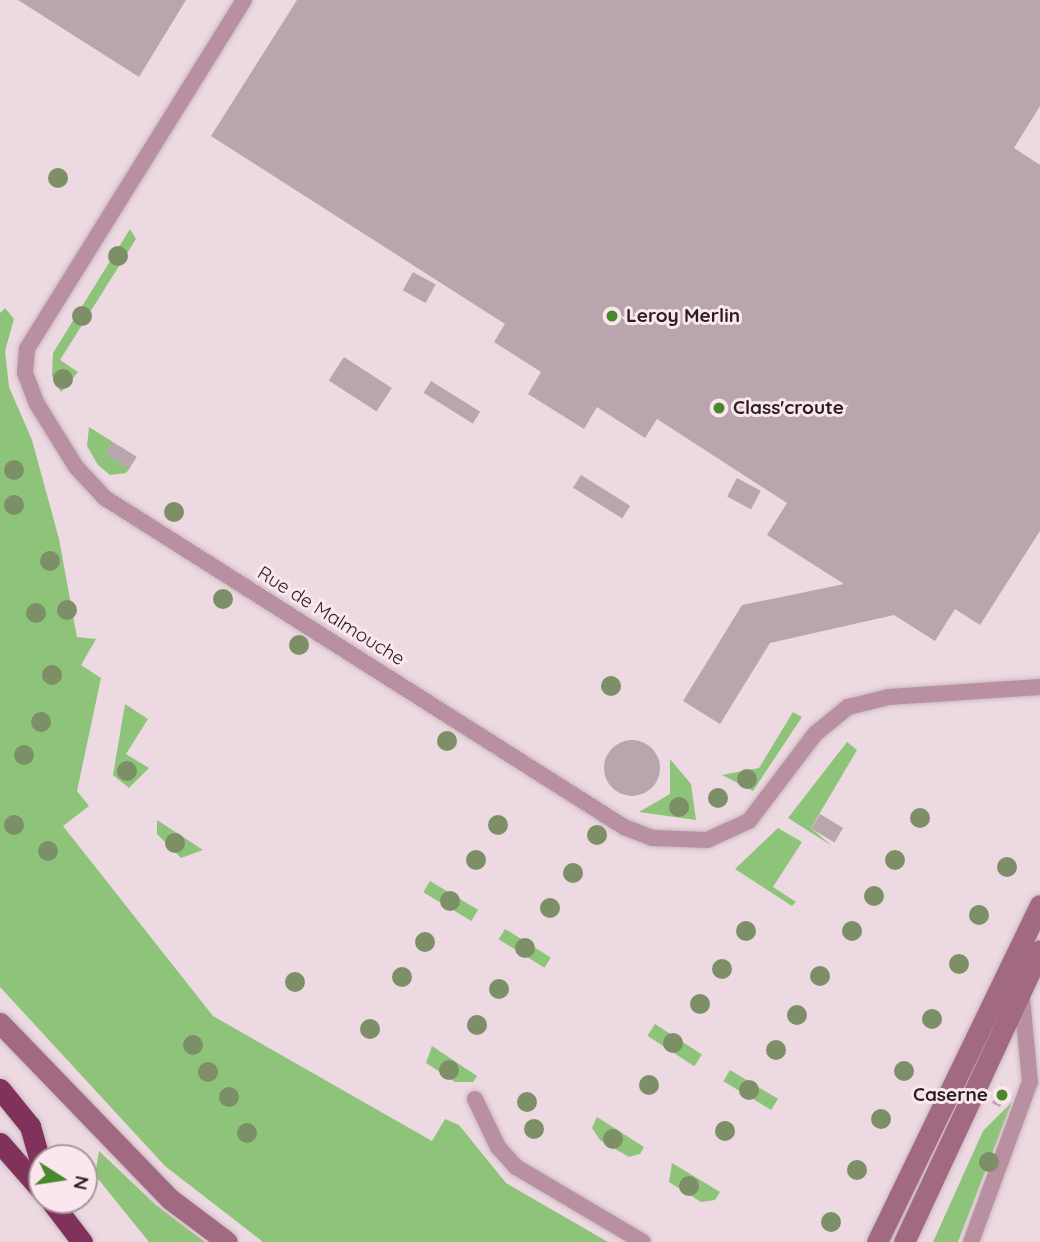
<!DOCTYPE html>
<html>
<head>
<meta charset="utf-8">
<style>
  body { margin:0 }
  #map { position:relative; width:1040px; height:1242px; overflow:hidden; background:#edd9e1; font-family:Quicksand,sans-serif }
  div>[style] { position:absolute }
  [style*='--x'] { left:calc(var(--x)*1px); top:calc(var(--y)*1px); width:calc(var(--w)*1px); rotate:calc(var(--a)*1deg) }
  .green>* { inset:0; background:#8ec47a; transform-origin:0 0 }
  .building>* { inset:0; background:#b8a5ad; transform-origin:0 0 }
  .round { border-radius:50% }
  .roads { filter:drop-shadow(0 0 2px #cab8bf) drop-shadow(0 0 2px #cab8bf) }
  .lane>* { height:16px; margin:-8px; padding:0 8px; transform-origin:8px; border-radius:8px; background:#b890a1 }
  .secondary>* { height:21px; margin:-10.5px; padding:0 10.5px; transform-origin:10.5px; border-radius:10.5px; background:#a26983 }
  .highway>* { height:21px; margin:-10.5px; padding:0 10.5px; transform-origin:10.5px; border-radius:10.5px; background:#81325b }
  .trees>* { width:20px; height:20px; margin:-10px; border-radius:50%; background:#7c8f66 }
  .dots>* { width:19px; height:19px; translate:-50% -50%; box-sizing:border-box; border:4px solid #fbe6ef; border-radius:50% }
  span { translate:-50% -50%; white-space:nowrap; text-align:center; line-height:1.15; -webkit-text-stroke:6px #fbe6ef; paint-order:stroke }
  .poi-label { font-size:19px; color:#282124; font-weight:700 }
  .left { translate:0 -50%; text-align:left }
  .right { translate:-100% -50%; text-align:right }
  .street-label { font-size:19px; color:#282124 }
  .north { position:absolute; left:28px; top:1144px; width:70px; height:70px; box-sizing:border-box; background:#fbe6ef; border:2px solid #a7979e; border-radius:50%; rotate:102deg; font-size:19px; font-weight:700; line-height:28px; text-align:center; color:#282124 }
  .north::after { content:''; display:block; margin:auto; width:24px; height:32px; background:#48892b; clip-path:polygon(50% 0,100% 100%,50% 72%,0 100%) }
</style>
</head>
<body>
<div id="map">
  <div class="green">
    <div style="clip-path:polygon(130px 229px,136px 239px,60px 360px,78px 372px,61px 392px,52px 376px,53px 353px)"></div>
    <div style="clip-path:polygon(5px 308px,14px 319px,5px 351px,9px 387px,32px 440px,59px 539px,77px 637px,96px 639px,81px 665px,101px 678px,77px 791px,89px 806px,63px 826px,213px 1016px,432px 1141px,445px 1119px,459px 1125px,506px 1183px,608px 1242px,263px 1242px,165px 1166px,0 987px,0 313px)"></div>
    <div style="clip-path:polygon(89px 427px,113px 442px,106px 454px,130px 468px,126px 473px,110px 475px,98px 465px,87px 446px)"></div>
    <div style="clip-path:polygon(125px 704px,148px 719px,126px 754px,149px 768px,129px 788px,113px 775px)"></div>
    <div style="clip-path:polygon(793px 712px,802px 717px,753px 791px,722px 775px,759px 768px)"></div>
    <div style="clip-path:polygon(847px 742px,857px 750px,811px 828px,832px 846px,788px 818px)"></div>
    <div style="clip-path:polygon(670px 759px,691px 784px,696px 820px,639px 812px,670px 794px)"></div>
    <div style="clip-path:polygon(157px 820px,203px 850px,181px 858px,157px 834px)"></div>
    <div style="clip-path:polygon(778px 828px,802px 842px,773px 887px,796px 902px,792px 906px,735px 869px)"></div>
    <div style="left:430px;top:881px;width:56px;height:13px;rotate:31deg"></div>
    <div style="left:505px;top:929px;width:54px;height:12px;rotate:32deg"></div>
    <div style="left:655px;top:1024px;width:56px;height:14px;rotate:33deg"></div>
    <div style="clip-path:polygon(432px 1046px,477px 1076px,473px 1082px,455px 1082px,426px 1063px)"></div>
    <div style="left:730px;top:1070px;width:56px;height:13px;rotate:31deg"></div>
    <div style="clip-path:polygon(1012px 1102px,958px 1242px,933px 1242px,983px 1131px)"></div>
    <div style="clip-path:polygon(597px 1117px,644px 1147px,640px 1154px,629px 1157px,600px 1140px,592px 1128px)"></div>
    <div style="clip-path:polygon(99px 1151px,156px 1205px,205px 1242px,149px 1242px,95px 1175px)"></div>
    <div style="clip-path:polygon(672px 1163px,720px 1192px,715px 1200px,701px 1202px,669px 1182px)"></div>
  </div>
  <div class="building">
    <div style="clip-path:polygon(18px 0,186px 0,139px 77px)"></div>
    <div style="clip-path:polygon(297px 0,1040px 0,1040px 106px,1014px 148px,1040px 165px,1040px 531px,980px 625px,955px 609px,935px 641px,894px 615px,770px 643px,720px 724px,683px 701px,742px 605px,844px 584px,767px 535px,787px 503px,657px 419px,645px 438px,597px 407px,584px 429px,528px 394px,541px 372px,494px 342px,505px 324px,211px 136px)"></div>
    <div style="left:413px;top:272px;width:26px;height:21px;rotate:29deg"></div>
    <div style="left:344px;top:357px;width:57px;height:28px;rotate:33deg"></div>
    <div style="left:431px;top:381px;width:58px;height:14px;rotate:32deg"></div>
    <div style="left:113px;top:442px;width:28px;height:14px;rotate:32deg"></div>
    <div style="left:581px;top:475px;width:58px;height:15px;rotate:32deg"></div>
    <div style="left:737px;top:478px;width:27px;height:21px;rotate:28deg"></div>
    <div class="round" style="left:604px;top:740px;width:56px;height:56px"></div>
    <div style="left:820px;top:814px;width:27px;height:17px;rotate:31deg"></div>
    <div style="clip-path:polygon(1001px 1085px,1008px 1088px,1000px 1107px,992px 1103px)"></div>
  </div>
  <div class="roads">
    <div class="lane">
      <div style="--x:244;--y:0;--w:411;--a:121.9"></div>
      <div style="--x:27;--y:349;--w:24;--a:95"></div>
      <div style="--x:25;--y:373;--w:33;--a:69"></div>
      <div style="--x:37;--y:404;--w:74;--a:58.2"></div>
      <div style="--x:76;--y:467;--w:42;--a:46.9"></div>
      <div style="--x:105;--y:498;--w:614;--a:32.37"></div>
      <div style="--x:624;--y:827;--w:30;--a:21"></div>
      <div style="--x:652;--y:838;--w:55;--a:2.1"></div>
      <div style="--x:707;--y:840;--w:46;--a:-24.3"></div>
      <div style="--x:749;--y:821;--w:109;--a:-52.8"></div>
      <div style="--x:815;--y:734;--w:43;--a:-39.3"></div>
      <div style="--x:848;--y:707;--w:42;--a:-13.7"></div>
      <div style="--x:889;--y:697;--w:151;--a:-3.8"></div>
      <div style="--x:475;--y:1099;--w:53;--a:64.4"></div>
      <div style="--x:498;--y:1147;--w:27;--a:48"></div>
      <div style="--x:516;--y:1167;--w:147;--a:30.6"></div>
      <div style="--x:971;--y:1242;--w:171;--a:-69.8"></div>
      <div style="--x:1030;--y:1082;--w:94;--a:-95.5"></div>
    </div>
    <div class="secondary">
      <div style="--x:0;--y:1023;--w:245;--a:46"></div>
      <div style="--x:170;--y:1199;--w:71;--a:37"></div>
      <div style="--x:877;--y:1242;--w:374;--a:-64.2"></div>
      <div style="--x:904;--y:1242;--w:322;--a:-65"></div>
    </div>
    <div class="highway">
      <div style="--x:0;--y:1089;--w:48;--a:51"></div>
      <div style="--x:30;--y:1126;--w:44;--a:74.1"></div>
      <div style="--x:0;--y:1143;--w:64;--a:48.8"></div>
      <div style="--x:50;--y:1200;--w:53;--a:52.7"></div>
    </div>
  </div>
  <div class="trees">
    <div style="left:58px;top:178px"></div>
    <div style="left:118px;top:256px"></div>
    <div style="left:82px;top:316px"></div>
    <div style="left:63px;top:379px"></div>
    <div style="left:14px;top:470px"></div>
    <div style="left:14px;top:505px"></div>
    <div style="left:174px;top:512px"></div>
    <div style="left:50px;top:561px"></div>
    <div style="left:223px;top:599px"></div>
    <div style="left:67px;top:610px"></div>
    <div style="left:36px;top:613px"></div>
    <div style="left:299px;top:645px"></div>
    <div style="left:52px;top:675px"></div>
    <div style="left:611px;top:686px"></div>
    <div style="left:41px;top:722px"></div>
    <div style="left:447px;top:741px"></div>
    <div style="left:24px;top:755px"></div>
    <div style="left:127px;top:771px"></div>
    <div style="left:747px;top:779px"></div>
    <div style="left:718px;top:798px"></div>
    <div style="left:679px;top:807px"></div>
    <div style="left:920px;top:818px"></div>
    <div style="left:14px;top:825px"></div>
    <div style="left:498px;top:825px"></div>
    <div style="left:597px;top:835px"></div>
    <div style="left:175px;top:843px"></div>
    <div style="left:48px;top:851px"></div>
    <div style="left:476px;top:860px"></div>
    <div style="left:895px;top:860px"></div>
    <div style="left:1007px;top:867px"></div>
    <div style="left:573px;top:873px"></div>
    <div style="left:874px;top:896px"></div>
    <div style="left:450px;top:901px"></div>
    <div style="left:550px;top:908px"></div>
    <div style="left:979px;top:915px"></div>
    <div style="left:746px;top:931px"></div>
    <div style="left:852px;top:931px"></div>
    <div style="left:425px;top:942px"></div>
    <div style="left:525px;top:948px"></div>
    <div style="left:959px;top:964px"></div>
    <div style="left:722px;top:969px"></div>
    <div style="left:820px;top:976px"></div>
    <div style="left:402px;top:977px"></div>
    <div style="left:295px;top:982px"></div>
    <div style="left:499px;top:989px"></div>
    <div style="left:700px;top:1004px"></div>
    <div style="left:797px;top:1015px"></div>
    <div style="left:932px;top:1019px"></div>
    <div style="left:477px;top:1025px"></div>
    <div style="left:370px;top:1029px"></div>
    <div style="left:673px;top:1043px"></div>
    <div style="left:193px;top:1045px"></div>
    <div style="left:776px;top:1050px"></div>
    <div style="left:449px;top:1070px"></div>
    <div style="left:904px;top:1071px"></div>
    <div style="left:208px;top:1072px"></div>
    <div style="left:649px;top:1085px"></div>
    <div style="left:749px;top:1090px"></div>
    <div style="left:229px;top:1097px"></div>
    <div style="left:527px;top:1102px"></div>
    <div style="left:881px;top:1119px"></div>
    <div style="left:534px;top:1129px"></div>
    <div style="left:725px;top:1131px"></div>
    <div style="left:247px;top:1133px"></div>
    <div style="left:613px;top:1139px"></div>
    <div style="left:989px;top:1162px"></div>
    <div style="left:857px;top:1170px"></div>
    <div style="left:689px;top:1186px"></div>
    <div style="left:831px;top:1222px"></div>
  </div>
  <div class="dots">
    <div style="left:612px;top:316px;background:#48892b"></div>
    <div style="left:719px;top:408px;background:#48892b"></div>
    <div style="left:1002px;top:1095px;background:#48892b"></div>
  </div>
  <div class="poi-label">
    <span class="left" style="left:626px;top:316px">Leroy Merlin</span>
    <span class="left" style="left:733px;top:408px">Class'croute</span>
    <span class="right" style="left:988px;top:1095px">Caserne</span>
  </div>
  <div class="street-label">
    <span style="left:331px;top:616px;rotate:32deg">Rue de Malmouche</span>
  </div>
  <div class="north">N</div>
</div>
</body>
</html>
